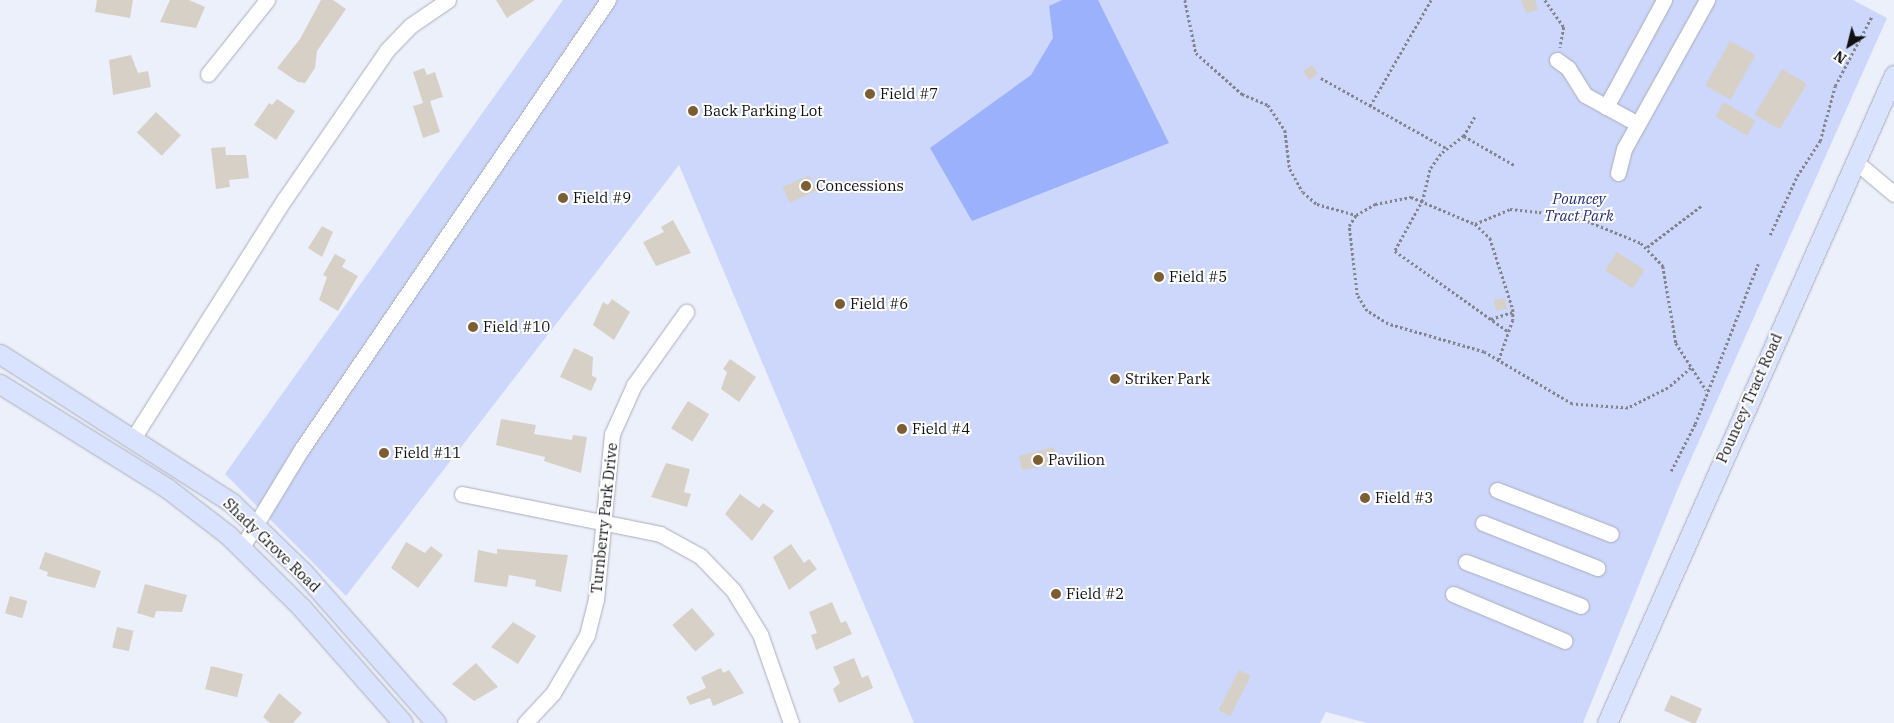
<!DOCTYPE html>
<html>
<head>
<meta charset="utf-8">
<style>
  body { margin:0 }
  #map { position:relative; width:1894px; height:723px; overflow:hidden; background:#ecf0fb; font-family:"IBM Plex Serif",serif }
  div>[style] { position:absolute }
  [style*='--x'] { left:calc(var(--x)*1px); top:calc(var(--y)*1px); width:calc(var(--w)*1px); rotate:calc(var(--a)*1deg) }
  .green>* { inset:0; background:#ccd7fb }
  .water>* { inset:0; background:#9bb1fb }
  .building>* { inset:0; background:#d7d0c6; transform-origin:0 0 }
  .path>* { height:2.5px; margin-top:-1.25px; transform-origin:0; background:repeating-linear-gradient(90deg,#83858d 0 2.5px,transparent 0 5px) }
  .roads { filter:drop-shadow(0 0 1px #aaadb8) drop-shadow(0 0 1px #aaadb8) }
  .minor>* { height:15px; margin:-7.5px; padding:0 7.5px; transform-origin:7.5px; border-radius:7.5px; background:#fff }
  .major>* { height:19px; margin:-9.5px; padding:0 9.5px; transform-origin:9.5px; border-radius:9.5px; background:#dae3fe }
  .dots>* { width:14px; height:14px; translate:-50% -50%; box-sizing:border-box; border:2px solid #fefefe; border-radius:50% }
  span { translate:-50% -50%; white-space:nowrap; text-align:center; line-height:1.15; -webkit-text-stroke:4px #fefefe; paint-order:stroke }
  .poi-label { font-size:15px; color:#101115 }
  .left { translate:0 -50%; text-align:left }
  .park-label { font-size:15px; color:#232e81; font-style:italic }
  .street-label { font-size:15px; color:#101115 }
  .north { position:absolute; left:1824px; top:20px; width:50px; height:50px; -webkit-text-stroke:4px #fefefe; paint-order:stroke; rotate:216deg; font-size:14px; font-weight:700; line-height:20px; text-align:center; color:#101115 }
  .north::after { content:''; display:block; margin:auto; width:18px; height:22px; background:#101115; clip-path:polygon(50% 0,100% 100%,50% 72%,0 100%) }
</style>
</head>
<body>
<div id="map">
  <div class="green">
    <div style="clip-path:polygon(563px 0,1853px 0,1887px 18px,1679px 486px,1583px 723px,1367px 723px,1326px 712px,1320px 723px,914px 723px,679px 165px,346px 596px,225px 474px)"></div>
  </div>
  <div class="water">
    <div style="clip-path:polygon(1062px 0,1098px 0,1169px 143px,972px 221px,930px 148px,1031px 75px,1053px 38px,1049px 6px)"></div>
  </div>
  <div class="building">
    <div style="clip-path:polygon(97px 0,133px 0,130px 18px,95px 12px)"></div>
    <div style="clip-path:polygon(170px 0,189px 0,205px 7px,196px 28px,160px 22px)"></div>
    <div style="clip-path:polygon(321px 0,333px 0,346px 9px,317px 51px,315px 68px,305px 83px,298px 82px,277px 68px,300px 39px)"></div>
    <div style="clip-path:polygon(496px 0,535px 0,507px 18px)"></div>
    <div style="clip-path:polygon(1521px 0,1535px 0,1538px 10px,1526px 13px)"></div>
    <div style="left:1730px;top:41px;width:29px;height:51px;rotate:29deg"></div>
    <div style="clip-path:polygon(131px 55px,138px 73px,148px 71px,151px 87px,113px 95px,109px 60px)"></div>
    <div style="left:1312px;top:65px;width:11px;height:11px;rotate:56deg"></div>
    <div style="clip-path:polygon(424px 68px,427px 75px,435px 72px,443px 97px,430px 101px,440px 132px,423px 138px,413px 106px,423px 103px,413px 72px)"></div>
    <div style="left:1782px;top:69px;width:29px;height:53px;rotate:31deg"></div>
    <div style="clip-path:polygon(277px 99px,295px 111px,276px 140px,254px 125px,269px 103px,272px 105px)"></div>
    <div style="left:1724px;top:102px;width:37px;height:17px;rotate:31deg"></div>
    <div style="left:156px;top:112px;width:34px;height:28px;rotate:43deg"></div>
    <div style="clip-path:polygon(225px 147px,226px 155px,246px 155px,249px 178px,229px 180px,230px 187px,216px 189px,211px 148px)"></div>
    <div style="left:809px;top:175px;width:17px;height:29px;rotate:65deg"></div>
    <div style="clip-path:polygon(673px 220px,691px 253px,656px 266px,643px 242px,664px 232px,661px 227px)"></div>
    <div style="clip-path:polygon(322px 226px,333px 232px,322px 257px,308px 248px)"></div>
    <div style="left:1617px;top:252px;width:33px;height:22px;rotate:33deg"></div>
    <div style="clip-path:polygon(335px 254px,346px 260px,342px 267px,358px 276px,338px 311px,319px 300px,327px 277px,323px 275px)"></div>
    <div style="left:1505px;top:298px;width:11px;height:11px;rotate:80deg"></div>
    <div style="clip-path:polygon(612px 299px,630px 312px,614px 340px,593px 325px,603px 302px,608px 305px)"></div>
    <div style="clip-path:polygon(574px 348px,593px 357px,592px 376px,597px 378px,591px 391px,560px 377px)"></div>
    <div style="clip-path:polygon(730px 359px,756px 377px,739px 402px,721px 389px,727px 372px,723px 369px)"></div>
    <div style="left:688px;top:401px;width:25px;height:32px;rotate:32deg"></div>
    <div style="clip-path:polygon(501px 419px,536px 425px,534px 434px,572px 440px,573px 435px,587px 437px,581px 473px,544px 461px,545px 457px,496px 445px)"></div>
    <div style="clip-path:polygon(1054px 447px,1058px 464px,1022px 470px,1019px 456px)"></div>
    <div style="clip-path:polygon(666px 463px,690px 469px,684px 492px,691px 494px,687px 507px,651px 497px)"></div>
    <div style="clip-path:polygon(740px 494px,759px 508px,763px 503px,774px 511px,752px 541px,725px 514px)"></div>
    <div style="clip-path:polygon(406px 542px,425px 553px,431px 546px,443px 555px,418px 588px,391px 568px)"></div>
    <div style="clip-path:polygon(791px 544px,804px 563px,809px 559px,817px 569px,789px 590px,773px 557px)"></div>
    <div style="clip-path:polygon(497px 549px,568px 555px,561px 592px,535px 586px,536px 580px,509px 575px,507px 587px,474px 582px,478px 550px,497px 554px)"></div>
    <div style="clip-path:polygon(45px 552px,101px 571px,95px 588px,47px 576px,48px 572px,39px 569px)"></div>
    <div style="clip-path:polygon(145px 584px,187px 595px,182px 612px,156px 611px,154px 618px,137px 613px)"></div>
    <div style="left:10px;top:596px;width:18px;height:18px;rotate:16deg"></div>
    <div style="clip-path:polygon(832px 602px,841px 623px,846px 621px,852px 634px,816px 650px,811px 635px,817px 633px,809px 612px)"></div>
    <div style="left:692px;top:608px;width:35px;height:26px;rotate:49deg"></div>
    <div style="clip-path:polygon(513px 622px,536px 636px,518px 664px,491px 647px)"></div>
    <div style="left:117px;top:627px;width:17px;height:21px;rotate:13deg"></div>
    <div style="clip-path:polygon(854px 658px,862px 678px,868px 675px,873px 688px,839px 703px,833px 689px,840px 683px,833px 667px)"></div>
    <div style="clip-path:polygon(476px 663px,498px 687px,474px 701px,452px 684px)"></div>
    <div style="left:211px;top:666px;width:33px;height:24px;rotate:14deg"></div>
    <div style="clip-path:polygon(721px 668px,723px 673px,729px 670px,744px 693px,713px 706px,710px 698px,690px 705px,686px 697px,706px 688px,701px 677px)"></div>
    <div style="left:1239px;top:670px;width:13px;height:45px;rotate:27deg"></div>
    <div style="clip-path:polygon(279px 693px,302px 713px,293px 723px,270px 723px,263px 717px)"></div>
    <div style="left:1671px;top:695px;width:34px;height:17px;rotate:24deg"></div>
  </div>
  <div class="path">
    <div style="--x:1185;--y:0;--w:54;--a:78.3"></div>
    <div style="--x:1196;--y:53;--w:62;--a:41.7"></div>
    <div style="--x:1242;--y:94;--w:28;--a:23"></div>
    <div style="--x:1268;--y:105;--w:30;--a:56"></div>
    <div style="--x:1285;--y:130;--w:39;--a:83"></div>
    <div style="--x:1290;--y:169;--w:26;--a:61"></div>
    <div style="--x:1303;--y:192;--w:18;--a:41"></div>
    <div style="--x:1317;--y:204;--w:41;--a:15.8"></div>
    <div style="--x:1545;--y:0;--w:33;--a:55"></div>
    <div style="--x:1564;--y:27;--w:21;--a:101"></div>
    <div style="--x:1321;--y:78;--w:143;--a:29.2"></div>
    <div style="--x:1370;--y:106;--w:122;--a:-60.1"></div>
    <div style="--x:1475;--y:117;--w:22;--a:120"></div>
    <div style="--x:1464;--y:136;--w:29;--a:142"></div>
    <div style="--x:1441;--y:154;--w:19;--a:125"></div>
    <div style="--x:1430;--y:170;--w:31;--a:103"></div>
    <div style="--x:1423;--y:200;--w:58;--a:118.8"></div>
    <div style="--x:1395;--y:251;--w:140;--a:35.4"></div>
    <div style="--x:1464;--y:136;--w:58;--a:30.1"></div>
    <div style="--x:1475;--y:224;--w:21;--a:43"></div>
    <div style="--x:1490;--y:238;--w:75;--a:72.1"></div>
    <div style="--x:1513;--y:309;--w:11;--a:90"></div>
    <div style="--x:1513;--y:320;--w:42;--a:109.3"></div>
    <div style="--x:1770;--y:235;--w:65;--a:-65.4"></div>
    <div style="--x:1797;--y:176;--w:42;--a:-56.7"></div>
    <div style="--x:1820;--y:141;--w:57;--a:-74.7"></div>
    <div style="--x:1835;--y:86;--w:79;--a:-62.1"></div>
    <div style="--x:1647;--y:247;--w:68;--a:-37.2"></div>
    <div style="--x:1491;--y:319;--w:23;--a:-18"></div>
    <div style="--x:1691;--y:368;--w:30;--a:139"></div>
    <div style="--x:1668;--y:388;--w:45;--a:153.4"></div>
    <div style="--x:1628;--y:408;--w:56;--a:-175.9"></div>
    <div style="--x:1572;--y:404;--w:102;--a:-149.4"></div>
    <div style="--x:1484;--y:352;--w:100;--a:-163.7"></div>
    <div style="--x:1388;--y:324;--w:25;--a:-148"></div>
    <div style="--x:1367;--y:311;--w:19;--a:-122"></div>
    <div style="--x:1357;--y:295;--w:69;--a:-96.6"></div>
    <div style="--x:1349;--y:226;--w:13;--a:-58"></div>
    <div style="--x:1356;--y:215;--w:22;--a:-30"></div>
    <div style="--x:1375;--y:204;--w:37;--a:-11"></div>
    <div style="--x:1411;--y:197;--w:69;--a:22.9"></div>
    <div style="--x:1475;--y:224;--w:38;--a:-23"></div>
    <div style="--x:1510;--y:209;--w:29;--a:6"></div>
    <div style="--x:1539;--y:212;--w:49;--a:10.6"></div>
    <div style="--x:1587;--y:221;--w:58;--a:22.2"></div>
    <div style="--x:1641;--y:243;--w:32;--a:46"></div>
    <div style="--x:1663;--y:266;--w:78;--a:80.4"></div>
    <div style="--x:1676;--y:343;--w:56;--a:57.4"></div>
    <div style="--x:1671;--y:471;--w:53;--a:-62.9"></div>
    <div style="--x:1695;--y:424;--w:172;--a:-68.5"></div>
  </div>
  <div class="roads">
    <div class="minor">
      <div style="--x:1557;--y:60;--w:14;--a:36"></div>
      <div style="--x:1568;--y:68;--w:32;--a:58"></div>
      <div style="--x:1585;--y:95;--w:60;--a:28.7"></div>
      <div style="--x:208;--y:74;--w:95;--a:-51.4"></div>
      <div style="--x:1606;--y:107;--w:122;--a:-61.5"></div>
      <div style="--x:1855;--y:161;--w:51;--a:40.2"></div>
      <div style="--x:1618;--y:173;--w:25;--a:-76"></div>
      <div style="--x:1624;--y:149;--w:171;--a:-60.9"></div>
      <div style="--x:134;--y:437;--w:280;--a:-57.7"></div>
      <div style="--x:284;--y:200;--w:182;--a:-55.5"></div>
      <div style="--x:387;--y:50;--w:33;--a:-46"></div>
      <div style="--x:410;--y:26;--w:46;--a:-34.4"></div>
      <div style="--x:1497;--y:490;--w:122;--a:21.1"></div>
      <div style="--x:462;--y:494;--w:202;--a:11.4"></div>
      <div style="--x:660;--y:534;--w:46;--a:28.8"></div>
      <div style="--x:700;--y:556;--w:47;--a:45.9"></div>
      <div style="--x:733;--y:590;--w:52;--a:58.5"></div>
      <div style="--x:760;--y:634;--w:94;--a:70.8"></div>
      <div style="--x:1483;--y:523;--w:123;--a:21.5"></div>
      <div style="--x:242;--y:547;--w:114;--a:-58.7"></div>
      <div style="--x:301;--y:450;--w:545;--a:-55.7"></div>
      <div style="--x:1466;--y:562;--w:123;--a:20.9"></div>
      <div style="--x:1453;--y:594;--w:121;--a:22.8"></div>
      <div style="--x:525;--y:723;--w:41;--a:-47"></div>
      <div style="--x:553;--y:693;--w:67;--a:-59.6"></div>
      <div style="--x:587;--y:635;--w:36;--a:-76"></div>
      <div style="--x:596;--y:600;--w:167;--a:-84.5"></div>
      <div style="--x:612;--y:434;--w:54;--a:-65.8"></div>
      <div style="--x:634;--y:385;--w:90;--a:-54.5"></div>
    </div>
    <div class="major">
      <div style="--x:0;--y:354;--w:276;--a:32.7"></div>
      <div style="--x:232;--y:503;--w:99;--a:44.2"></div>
      <div style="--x:303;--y:572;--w:201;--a:48.6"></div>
      <div style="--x:0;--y:384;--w:197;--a:31.9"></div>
      <div style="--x:167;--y:488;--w:77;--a:37.6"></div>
      <div style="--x:228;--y:535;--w:103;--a:44.6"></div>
      <div style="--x:301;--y:607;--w:154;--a:48.7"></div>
      <div style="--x:1607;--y:723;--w:709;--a:-66.11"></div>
    </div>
  </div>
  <div class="dots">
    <div style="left:870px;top:94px;background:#7d5e33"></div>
    <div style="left:693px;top:111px;background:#7d5e33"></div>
    <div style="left:806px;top:186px;background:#7d5e33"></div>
    <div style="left:563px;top:198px;background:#7d5e33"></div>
    <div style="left:1159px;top:277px;background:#7d5e33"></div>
    <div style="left:840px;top:304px;background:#7d5e33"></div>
    <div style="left:473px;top:327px;background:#7d5e33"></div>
    <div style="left:1115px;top:379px;background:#7d5e33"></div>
    <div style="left:902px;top:429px;background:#7d5e33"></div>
    <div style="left:384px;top:453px;background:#7d5e33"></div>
    <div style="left:1038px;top:460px;background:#7d5e33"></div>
    <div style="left:1365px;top:498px;background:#7d5e33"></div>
    <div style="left:1056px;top:594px;background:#7d5e33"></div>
  </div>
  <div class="poi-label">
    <span class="left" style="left:880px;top:94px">Field #7</span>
    <span class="left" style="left:703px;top:111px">Back Parking Lot</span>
    <span class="left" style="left:816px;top:186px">Concessions</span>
    <span class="left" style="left:573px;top:198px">Field #9</span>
    <span class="left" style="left:1169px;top:277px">Field #5</span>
    <span class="left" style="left:850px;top:304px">Field #6</span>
    <span class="left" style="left:483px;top:327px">Field #10</span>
    <span class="left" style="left:1125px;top:379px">Striker Park</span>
    <span class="left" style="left:912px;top:429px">Field #4</span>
    <span class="left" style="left:394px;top:453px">Field #11</span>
    <span class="left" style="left:1048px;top:460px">Pavilion</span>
    <span class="left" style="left:1375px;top:498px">Field #3</span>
    <span class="left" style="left:1066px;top:594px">Field #2</span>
  </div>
  <div class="park-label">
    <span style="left:1579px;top:207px">Pouncey<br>Tract Park</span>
  </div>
  <div class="street-label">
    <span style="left:1749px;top:398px;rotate:-66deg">Pouncey Tract Road</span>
    <span style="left:604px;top:518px;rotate:-84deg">Turnberry Park Drive</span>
    <span style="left:272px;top:545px;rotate:44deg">Shady Grove Road</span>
  </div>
  <div class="north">N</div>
</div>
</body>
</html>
